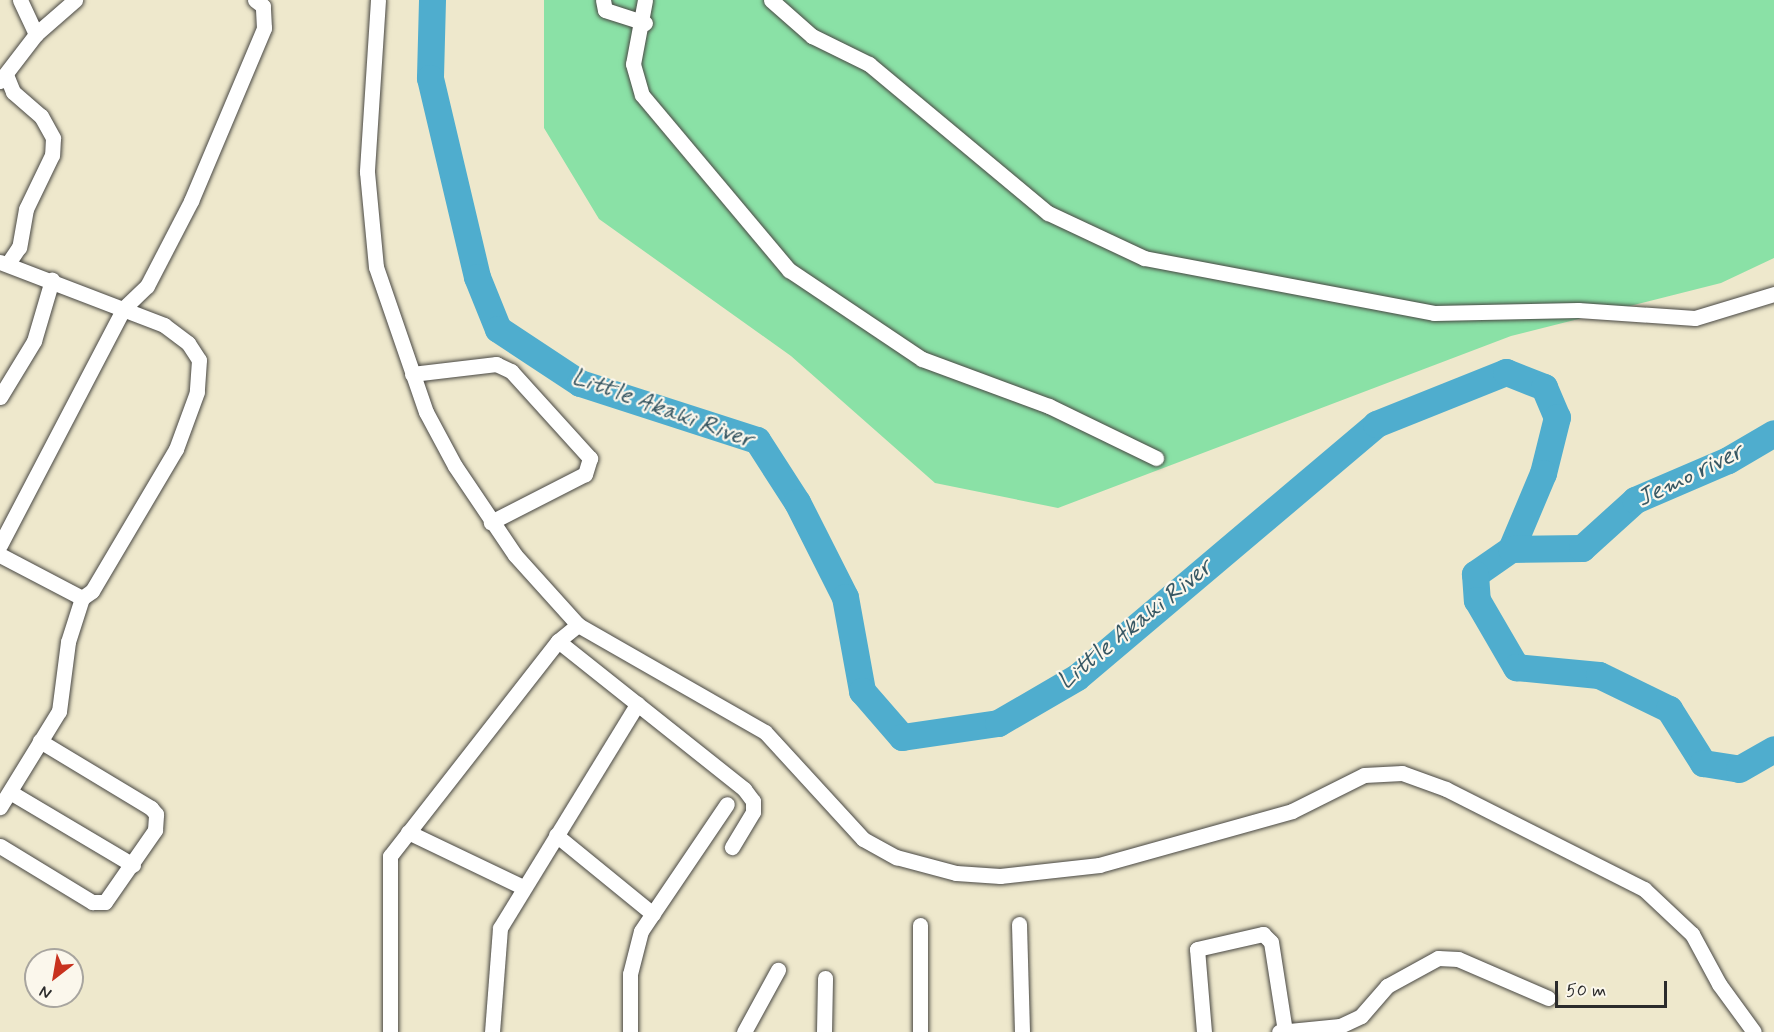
<!DOCTYPE html>
<html>
<head>
<meta charset="utf-8">
<style>
  body { margin:0 }
  #map { position:relative; width:1774px; height:1032px; overflow:hidden; background:#eee8cc; font-family:Mynerve,sans-serif }
  div>[style] { position:absolute }
  [style*='--x'] { left:calc(var(--x)*1px); top:calc(var(--y)*1px); width:calc(var(--w)*1px); rotate:calc(var(--a)*1deg) }
  .green>* { inset:0; background:#8ae1a6 }
  .river>* { height:27px; margin:-13.5px; padding:0 13.5px; transform-origin:13.5px; border-radius:13.5px; background:#4fadce }
  .roads { filter:drop-shadow(0 0 2px #484743) drop-shadow(0 0 2px #484743) }
  .minor>* { height:15px; margin:-7.5px; padding:0 7.5px; transform-origin:7.5px; border-radius:7.5px; background:#fff }
  span { translate:-50% -50%; white-space:nowrap; text-align:center; line-height:1.15; -webkit-text-stroke:4.5px #fbf7ec; paint-order:stroke }
  .water-label { font-size:24px; color:#385864; font-style:italic }
  .north { position:absolute; left:24px; top:948px; width:60px; height:60px; box-sizing:border-box; background:#fbf7ec; border:2px solid #a8a59f; border-radius:50%; rotate:211deg; font-size:16px; font-weight:700; line-height:24px; text-align:center; color:#2b2b2b }
  .north::after { content:''; display:block; margin:auto; width:21px; height:27px; background:#c8321e; clip-path:polygon(50% 0,100% 100%,50% 72%,0 100%) }
  .scale { position:absolute; left:1555px; top:981px; width:112px; height:27px; box-sizing:border-box; border:3px solid #2b2b2b; border-top:0; padding-left:8px; font-size:18px; line-height:21px; white-space:nowrap; color:#2b2b2b; -webkit-text-stroke:4px #fbf7ec; paint-order:stroke }
</style>
</head>
<body>
<div id="map">
  <div class="green">
    <div style="clip-path:polygon(544px 0,1774px 0,1774px 258px,1721px 283px,1511px 336px,1058px 508px,935px 483px,791px 356px,599px 219px,544px 128px)"></div>
  </div>
  <div class="river">
    <div style="--x:432;--y:0;--w:78;--a:91.5"></div>
    <div style="--x:430;--y:78;--w:204;--a:76.7"></div>
    <div style="--x:477;--y:277;--w:56;--a:68"></div>
    <div style="--x:498;--y:329;--w:98;--a:33.4"></div>
    <div style="--x:580;--y:383;--w:186;--a:17.9"></div>
    <div style="--x:757;--y:440;--w:74;--a:57.2"></div>
    <div style="--x:797;--y:502;--w:106;--a:63.2"></div>
    <div style="--x:845;--y:597;--w:96;--a:79.7"></div>
    <div style="--x:862;--y:691;--w:61;--a:49"></div>
    <div style="--x:902;--y:737;--w:97;--a:-8.3"></div>
    <div style="--x:998;--y:723;--w:91;--a:-30.2"></div>
    <div style="--x:1077;--y:677;--w:392;--a:-40.2"></div>
    <div style="--x:1376;--y:424;--w:140;--a:-21.8"></div>
    <div style="--x:1506;--y:372;--w:41;--a:21.5"></div>
    <div style="--x:1544;--y:387;--w:33;--a:67"></div>
    <div style="--x:1557;--y:417;--w:58;--a:104"></div>
    <div style="--x:1543;--y:473;--w:82;--a:112.8"></div>
    <div style="--x:1511;--y:549;--w:44;--a:145.2"></div>
    <div style="--x:1475;--y:574;--w:26;--a:86"></div>
    <div style="--x:1477;--y:600;--w:78;--a:59.8"></div>
    <div style="--x:1516;--y:667;--w:83;--a:5.5"></div>
    <div style="--x:1599;--y:675;--w:78;--a:25.9"></div>
    <div style="--x:1669;--y:709;--w:64;--a:57.8"></div>
    <div style="--x:1703;--y:763;--w:36;--a:9"></div>
    <div style="--x:1739;--y:769;--w:40;--a:-29.7"></div>
    <div style="--x:1511;--y:549;--w:71;--a:-0.8"></div>
    <div style="--x:1582;--y:548;--w:72;--a:-42.2"></div>
    <div style="--x:1635;--y:500;--w:101;--a:-23.3"></div>
    <div style="--x:1728;--y:460;--w:53;--a:-30.4"></div>
  </div>
  <div class="roads">
    <div class="minor">
      <div style="--x:20;--y:0;--w:38;--a:65"></div>
      <div style="--x:378;--y:0;--w:172;--a:93.7"></div>
      <div style="--x:367;--y:172;--w:95;--a:84.6"></div>
      <div style="--x:376;--y:267;--w:153;--a:71"></div>
      <div style="--x:426;--y:412;--w:61;--a:61.8"></div>
      <div style="--x:455;--y:466;--w:107;--a:56"></div>
      <div style="--x:515;--y:555;--w:94;--a:48"></div>
      <div style="--x:578;--y:625;--w:215;--a:29.8"></div>
      <div style="--x:765;--y:732;--w:145;--a:47.5"></div>
      <div style="--x:863;--y:839;--w:38;--a:29"></div>
      <div style="--x:896;--y:857;--w:62;--a:14.9"></div>
      <div style="--x:956;--y:873;--w:44;--a:3.9"></div>
      <div style="--x:1000;--y:876;--w:100;--a:-6.3"></div>
      <div style="--x:1099;--y:865;--w:200;--a:-15.6"></div>
      <div style="--x:1292;--y:811;--w:80;--a:-26.6"></div>
      <div style="--x:1364;--y:775;--w:38;--a:-3"></div>
      <div style="--x:1402;--y:773;--w:47;--a:20"></div>
      <div style="--x:1446;--y:789;--w:222;--a:26.8"></div>
      <div style="--x:1644;--y:889;--w:66;--a:43.2"></div>
      <div style="--x:1692;--y:934;--w:57;--a:61.6"></div>
      <div style="--x:1719;--y:984;--w:59;--a:53.9"></div>
      <div style="--x:603;--y:0;--w:10;--a:79"></div>
      <div style="--x:605;--y:10;--w:42;--a:18"></div>
      <div style="--x:645;--y:0;--w:65;--a:100.6"></div>
      <div style="--x:633;--y:64;--w:32;--a:74"></div>
      <div style="--x:642;--y:95;--w:229;--a:50"></div>
      <div style="--x:789;--y:270;--w:160;--a:33.8"></div>
      <div style="--x:922;--y:359;--w:135;--a:20.3"></div>
      <div style="--x:1049;--y:406;--w:119;--a:25.9"></div>
      <div style="--x:771;--y:0;--w:55;--a:41.3"></div>
      <div style="--x:812;--y:36;--w:64;--a:26.2"></div>
      <div style="--x:869;--y:64;--w:233;--a:39.8"></div>
      <div style="--x:1048;--y:213;--w:106;--a:25.1"></div>
      <div style="--x:1144;--y:258;--w:295;--a:10.7"></div>
      <div style="--x:1434;--y:313;--w:144;--a:-1.2"></div>
      <div style="--x:1578;--y:310;--w:117;--a:3.9"></div>
      <div style="--x:1695;--y:318;--w:83;--a:-16.9"></div>
      <div style="--x:7;--y:77;--w:16;--a:68"></div>
      <div style="--x:13;--y:92;--w:37;--a:41"></div>
      <div style="--x:41;--y:116;--w:25;--a:61"></div>
      <div style="--x:53;--y:138;--w:17;--a:93"></div>
      <div style="--x:52;--y:155;--w:60;--a:115.7"></div>
      <div style="--x:26;--y:209;--w:39;--a:100"></div>
      <div style="--x:19;--y:247;--w:18;--a:124"></div>
      <div style="--x:0;--y:81;--w:59;--a:-52.5"></div>
      <div style="--x:36;--y:34;--w:52;--a:-41.1"></div>
      <div style="--x:0;--y:262;--w:176;--a:21"></div>
      <div style="--x:164;--y:325;--w:30;--a:37"></div>
      <div style="--x:188;--y:343;--w:20;--a:57"></div>
      <div style="--x:199;--y:360;--w:32;--a:94"></div>
      <div style="--x:197;--y:392;--w:61;--a:110.2"></div>
      <div style="--x:176;--y:449;--w:165;--a:120.6"></div>
      <div style="--x:92;--y:591;--w:12;--a:145"></div>
      <div style="--x:82;--y:598;--w:46;--a:107.7"></div>
      <div style="--x:68;--y:642;--w:70;--a:97.4"></div>
      <div style="--x:59;--y:711;--w:113;--a:121.6"></div>
      <div style="--x:412;--y:374;--w:85;--a:-6.8"></div>
      <div style="--x:496;--y:364;--w:17;--a:25"></div>
      <div style="--x:511;--y:371;--w:118;--a:47.8"></div>
      <div style="--x:590;--y:458;--w:17;--a:107"></div>
      <div style="--x:585;--y:474;--w:106;--a:152.9"></div>
      <div style="--x:0;--y:397;--w:66;--a:-58.7"></div>
      <div style="--x:34;--y:341;--w:64;--a:-73.6"></div>
      <div style="--x:0;--y:545;--w:267;--a:-62.4"></div>
      <div style="--x:124;--y:308;--w:32;--a:-44"></div>
      <div style="--x:147;--y:286;--w:96;--a:-62.6"></div>
      <div style="--x:191;--y:201;--w:188;--a:-67.1"></div>
      <div style="--x:264;--y:28;--w:22;--a:-93"></div>
      <div style="--x:263;--y:6;--w:10;--a:-143"></div>
      <div style="--x:0;--y:555;--w:93;--a:27.7"></div>
      <div style="--x:558;--y:641;--w:238;--a:38.5"></div>
      <div style="--x:744;--y:789;--w:15;--a:53"></div>
      <div style="--x:753;--y:801;--w:11;--a:90"></div>
      <div style="--x:753;--y:812;--w:41;--a:121"></div>
      <div style="--x:10;--y:792;--w:143;--a:30.7"></div>
      <div style="--x:408;--y:832;--w:127;--a:25.6"></div>
      <div style="--x:556;--y:835;--w:125;--a:39.2"></div>
      <div style="--x:0;--y:846;--w:108;--a:31.3"></div>
      <div style="--x:92;--y:902;--w:13;--a:0"></div>
      <div style="--x:105;--y:902;--w:88;--a:-55.2"></div>
      <div style="--x:155;--y:830;--w:16;--a:-86"></div>
      <div style="--x:156;--y:814;--w:8;--a:-130"></div>
      <div style="--x:151;--y:808;--w:130;--a:-148.9"></div>
      <div style="--x:1019;--y:924;--w:108;--a:88.4"></div>
      <div style="--x:920;--y:925;--w:107;--a:90"></div>
      <div style="--x:390;--y:1032;--w:176;--a:-90"></div>
      <div style="--x:390;--y:856;--w:273;--a:-52"></div>
      <div style="--x:558;--y:641;--w:26;--a:-39"></div>
      <div style="--x:492;--y:1032;--w:104;--a:-85.6"></div>
      <div style="--x:500;--y:928;--w:263;--a:-58.5"></div>
      <div style="--x:630;--y:1032;--w:58;--a:-90"></div>
      <div style="--x:630;--y:974;--w:44;--a:-75.7"></div>
      <div style="--x:641;--y:931;--w:153;--a:-55.9"></div>
      <div style="--x:744;--y:1032;--w:71;--a:-61.3"></div>
      <div style="--x:824;--y:1032;--w:54;--a:-88.9"></div>
      <div style="--x:1204;--y:1032;--w:83;--a:-94.8"></div>
      <div style="--x:1197;--y:949;--w:68;--a:-12.8"></div>
      <div style="--x:1263;--y:934;--w:11;--a:45"></div>
      <div style="--x:1271;--y:942;--w:90;--a:81.1"></div>
      <div style="--x:1279;--y:1032;--w:61;--a:-5.6"></div>
      <div style="--x:1340;--y:1026;--w:23;--a:-25"></div>
      <div style="--x:1361;--y:1016;--w:40;--a:-49"></div>
      <div style="--x:1387;--y:986;--w:58;--a:-28.8"></div>
      <div style="--x:1438;--y:958;--w:20;--a:3"></div>
      <div style="--x:1458;--y:959;--w:98;--a:23.4"></div>
    </div>
  </div>
  <div class="water-label">
    <span style="left:662px;top:409px;rotate:20deg">Little Akaki River</span>
    <span style="left:1690px;top:476px;rotate:-26deg">Jemo river</span>
    <span style="left:1135px;top:625px;rotate:-39deg">Little Akaki River</span>
  </div>
  <div class="north">N</div>
  <div class="scale">50 m</div>
</div>
</body>
</html>
